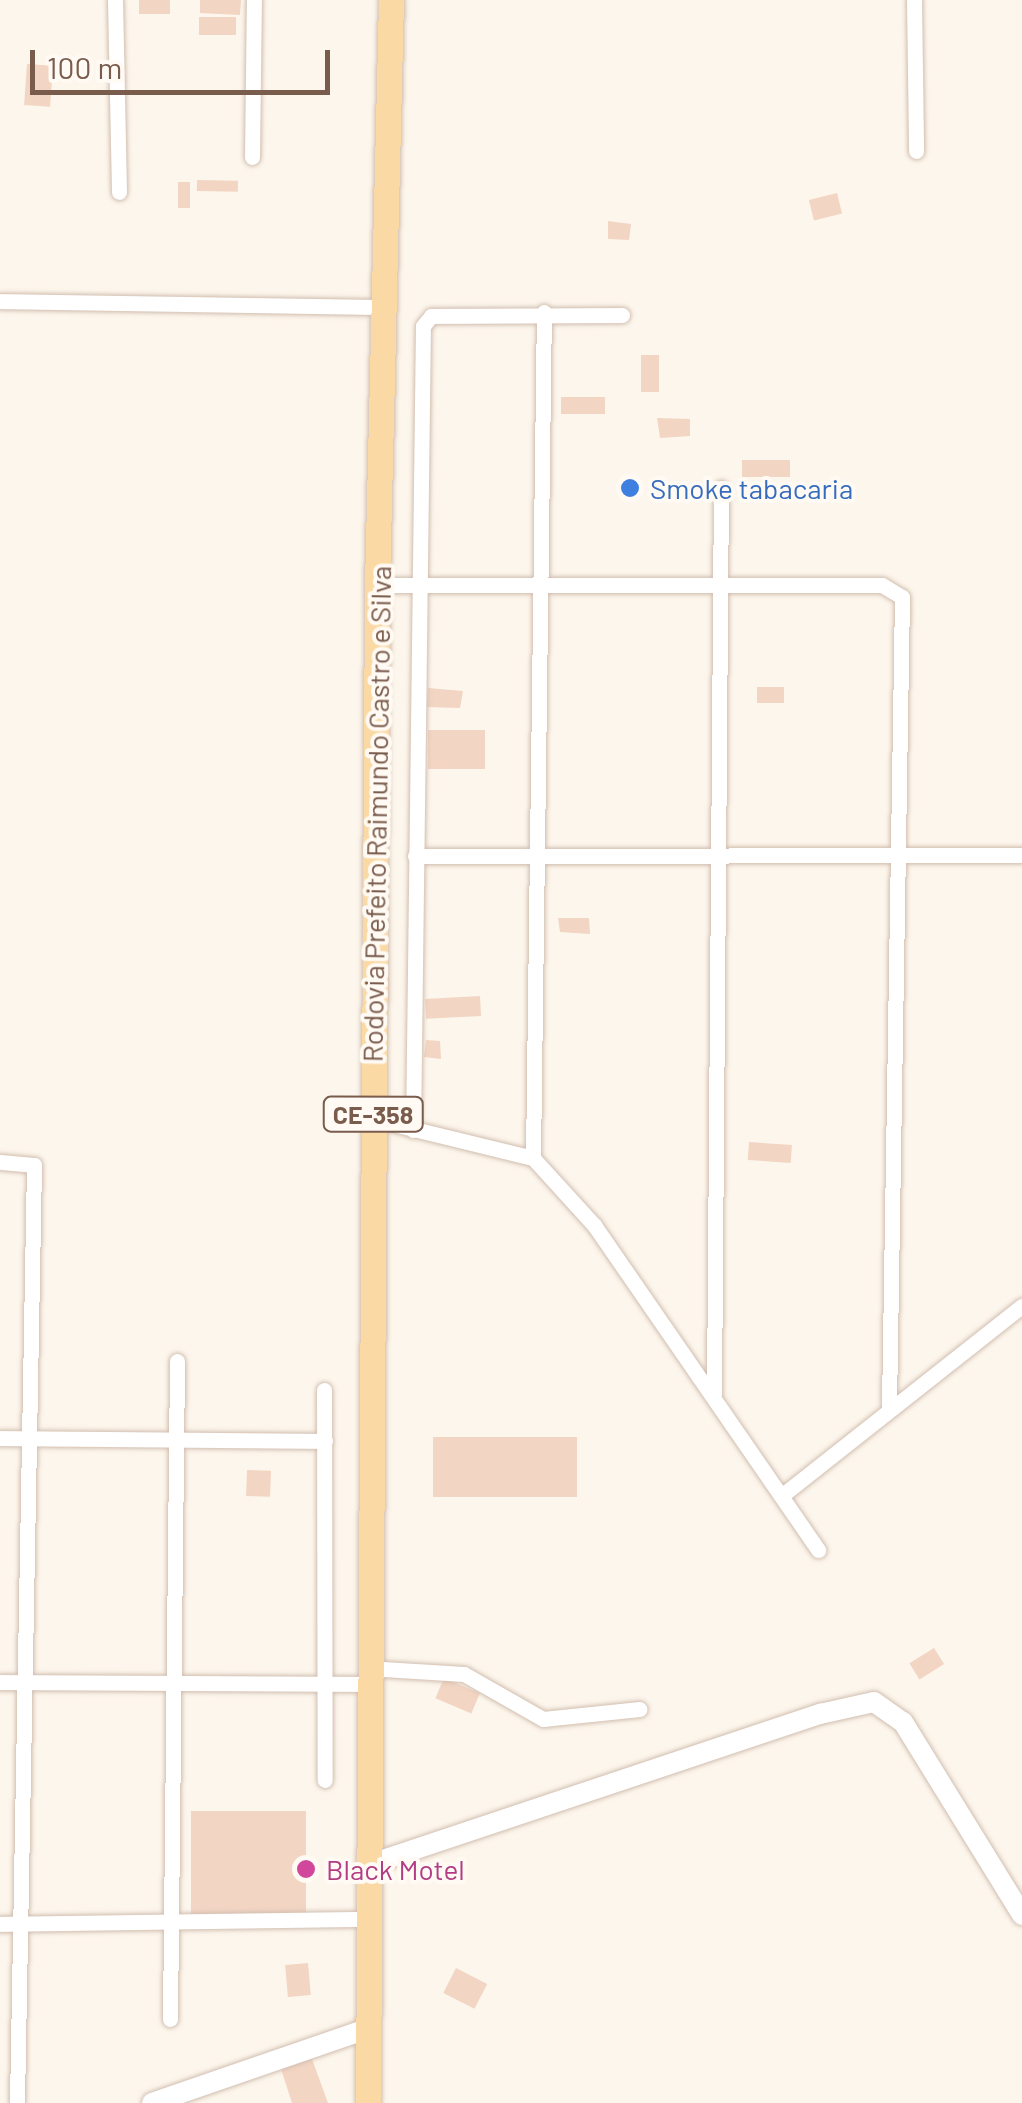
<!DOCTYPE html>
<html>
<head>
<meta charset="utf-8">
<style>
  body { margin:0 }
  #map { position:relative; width:1022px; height:2103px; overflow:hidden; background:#fdf6ec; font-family:Barlow,sans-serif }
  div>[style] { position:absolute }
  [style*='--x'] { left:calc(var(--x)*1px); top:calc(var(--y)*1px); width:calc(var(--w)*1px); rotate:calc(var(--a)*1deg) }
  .building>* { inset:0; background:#f3d5c3; transform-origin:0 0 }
  .roads { filter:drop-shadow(0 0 2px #d1beb0) drop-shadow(0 0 2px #d1beb0) }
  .minor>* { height:15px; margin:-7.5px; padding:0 7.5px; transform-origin:7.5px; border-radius:7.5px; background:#fff }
  .tertiary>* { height:20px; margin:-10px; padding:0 10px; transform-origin:10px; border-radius:10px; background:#fff }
  .primary>* { height:25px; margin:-12.5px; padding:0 12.5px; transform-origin:12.5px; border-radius:12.5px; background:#fbd9a5 }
  .dots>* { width:28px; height:28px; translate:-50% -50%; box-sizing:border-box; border:5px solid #fffaf3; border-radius:50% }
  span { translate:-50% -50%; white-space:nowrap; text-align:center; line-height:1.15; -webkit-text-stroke:8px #fffaf3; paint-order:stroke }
  .shield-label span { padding:2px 8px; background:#fffaf3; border:2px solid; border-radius:8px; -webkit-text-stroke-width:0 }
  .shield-label { font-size:25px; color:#7a5c4d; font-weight:700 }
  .shop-label { font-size:28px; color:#366cbe }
  .left { translate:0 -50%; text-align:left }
  .street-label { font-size:28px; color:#7a5c4d }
  .hotel-label { font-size:28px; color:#b23c85 }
  .scale { position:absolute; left:30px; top:50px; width:300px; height:45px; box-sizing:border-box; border:5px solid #7a5c4d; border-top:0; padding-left:12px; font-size:30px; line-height:35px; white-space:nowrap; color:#7a5c4d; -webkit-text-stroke:8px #fffaf3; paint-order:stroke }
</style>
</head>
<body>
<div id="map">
  <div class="building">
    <div style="left:139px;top:0;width:31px;height:14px"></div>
    <div style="clip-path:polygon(200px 0,241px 0,240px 15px,200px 13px)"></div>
    <div style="left:236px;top:17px;width:18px;height:37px;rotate:90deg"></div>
    <div style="left:27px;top:64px;width:26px;height:41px;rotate:4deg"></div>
    <div style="left:197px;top:180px;width:41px;height:11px;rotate:1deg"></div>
    <div style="left:178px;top:182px;width:12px;height:26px"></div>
    <div style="left:837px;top:193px;width:21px;height:29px;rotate:76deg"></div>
    <div style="clip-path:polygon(608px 221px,631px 224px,629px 240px,608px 239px)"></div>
    <div style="left:641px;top:355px;width:18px;height:37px"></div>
    <div style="left:561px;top:397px;width:44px;height:17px"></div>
    <div style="clip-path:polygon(657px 418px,690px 419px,690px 436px,660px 438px)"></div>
    <div style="left:742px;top:460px;width:48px;height:17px"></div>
    <div style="left:757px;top:687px;width:27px;height:16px"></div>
    <div style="clip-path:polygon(428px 688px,463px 691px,460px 708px,427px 707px)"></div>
    <div style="left:485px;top:730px;width:39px;height:57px;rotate:90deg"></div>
    <div style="clip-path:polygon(558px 918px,589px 918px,590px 934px,560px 932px)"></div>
    <div style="left:480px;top:996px;width:20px;height:55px;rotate:87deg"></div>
    <div style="clip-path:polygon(426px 1040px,440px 1041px,441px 1059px,424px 1057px)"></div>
    <div style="left:749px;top:1142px;width:43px;height:18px;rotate:4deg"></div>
    <div style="left:577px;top:1437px;width:60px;height:144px;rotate:90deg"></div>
    <div style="left:247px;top:1470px;width:24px;height:26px;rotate:2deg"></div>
    <div style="left:934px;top:1648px;width:19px;height:29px;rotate:58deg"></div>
    <div style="left:444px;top:1678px;width:39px;height:22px;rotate:23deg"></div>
    <div style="left:191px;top:1811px;width:115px;height:103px"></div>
    <div style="left:308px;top:1963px;width:32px;height:23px;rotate:85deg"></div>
    <div style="left:456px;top:1968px;width:35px;height:28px;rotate:27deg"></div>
    <div style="clip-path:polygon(312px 2059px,328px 2103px,292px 2103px,281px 2069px)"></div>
  </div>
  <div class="roads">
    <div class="minor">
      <div style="--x:115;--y:0;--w:192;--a:88.8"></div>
      <div style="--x:914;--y:0;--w:151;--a:89.2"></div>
      <div style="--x:252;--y:157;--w:157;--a:-89.3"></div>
      <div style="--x:1;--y:301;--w:385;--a:0.9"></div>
      <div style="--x:377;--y:585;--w:505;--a:0"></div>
      <div style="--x:882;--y:585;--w:23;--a:31"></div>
      <div style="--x:902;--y:597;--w:812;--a:90.92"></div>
      <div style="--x:415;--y:856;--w:607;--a:-0.09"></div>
      <div style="--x:373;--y:1119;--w:165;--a:13.7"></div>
      <div style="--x:533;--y:1158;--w:91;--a:47.7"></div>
      <div style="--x:594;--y:1225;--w:395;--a:55.4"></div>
      <div style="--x:413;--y:1130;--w:804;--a:-89.29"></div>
      <div style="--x:423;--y:326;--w:13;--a:-51"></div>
      <div style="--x:431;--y:316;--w:191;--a:-0.3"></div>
      <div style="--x:533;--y:1158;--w:846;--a:-89.26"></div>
      <div style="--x:0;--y:1162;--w:34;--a:5"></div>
      <div style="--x:34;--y:1165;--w:938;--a:91.04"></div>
      <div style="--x:324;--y:1390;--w:390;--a:89.9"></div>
      <div style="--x:714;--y:1394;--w:906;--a:-89.56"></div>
      <div style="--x:0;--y:1438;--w:325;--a:0.5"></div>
      <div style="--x:785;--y:1493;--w:302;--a:-38.3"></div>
      <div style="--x:367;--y:1668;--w:97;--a:3.5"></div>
      <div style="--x:464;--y:1674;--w:91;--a:29.7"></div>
      <div style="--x:543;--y:1719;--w:97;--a:-5.9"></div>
      <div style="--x:0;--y:1682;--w:367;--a:0.3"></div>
      <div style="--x:0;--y:1924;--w:365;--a:-0.8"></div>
      <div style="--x:170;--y:2019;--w:658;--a:-89.39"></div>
    </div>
    <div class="tertiary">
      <div style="--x:368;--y:1865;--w:477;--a:-18.5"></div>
      <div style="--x:820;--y:1714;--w:55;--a:-12.5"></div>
      <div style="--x:874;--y:1702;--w:35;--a:35"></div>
      <div style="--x:903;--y:1722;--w:227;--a:58.3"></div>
      <div style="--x:152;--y:2103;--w:224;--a:-19"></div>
    </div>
    <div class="primary">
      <div style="--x:368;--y:2103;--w:1518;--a:-89.66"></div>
      <div style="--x:377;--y:585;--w:585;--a:-88.63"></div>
    </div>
  </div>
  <div class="dots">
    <div style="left:630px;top:488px;background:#3f7fe0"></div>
    <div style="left:306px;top:1869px;background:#d1479c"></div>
  </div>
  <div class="shield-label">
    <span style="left:373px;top:1114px">CE-358</span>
  </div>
  <div class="shop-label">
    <span class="left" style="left:650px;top:488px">Smoke tabacaria</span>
  </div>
  <div class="street-label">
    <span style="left:376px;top:814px;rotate:-89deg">Rodovia Prefeito Raimundo Castro e Silva</span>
  </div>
  <div class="hotel-label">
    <span class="left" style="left:326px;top:1869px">Black Motel</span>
  </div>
  <div class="scale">100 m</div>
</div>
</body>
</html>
